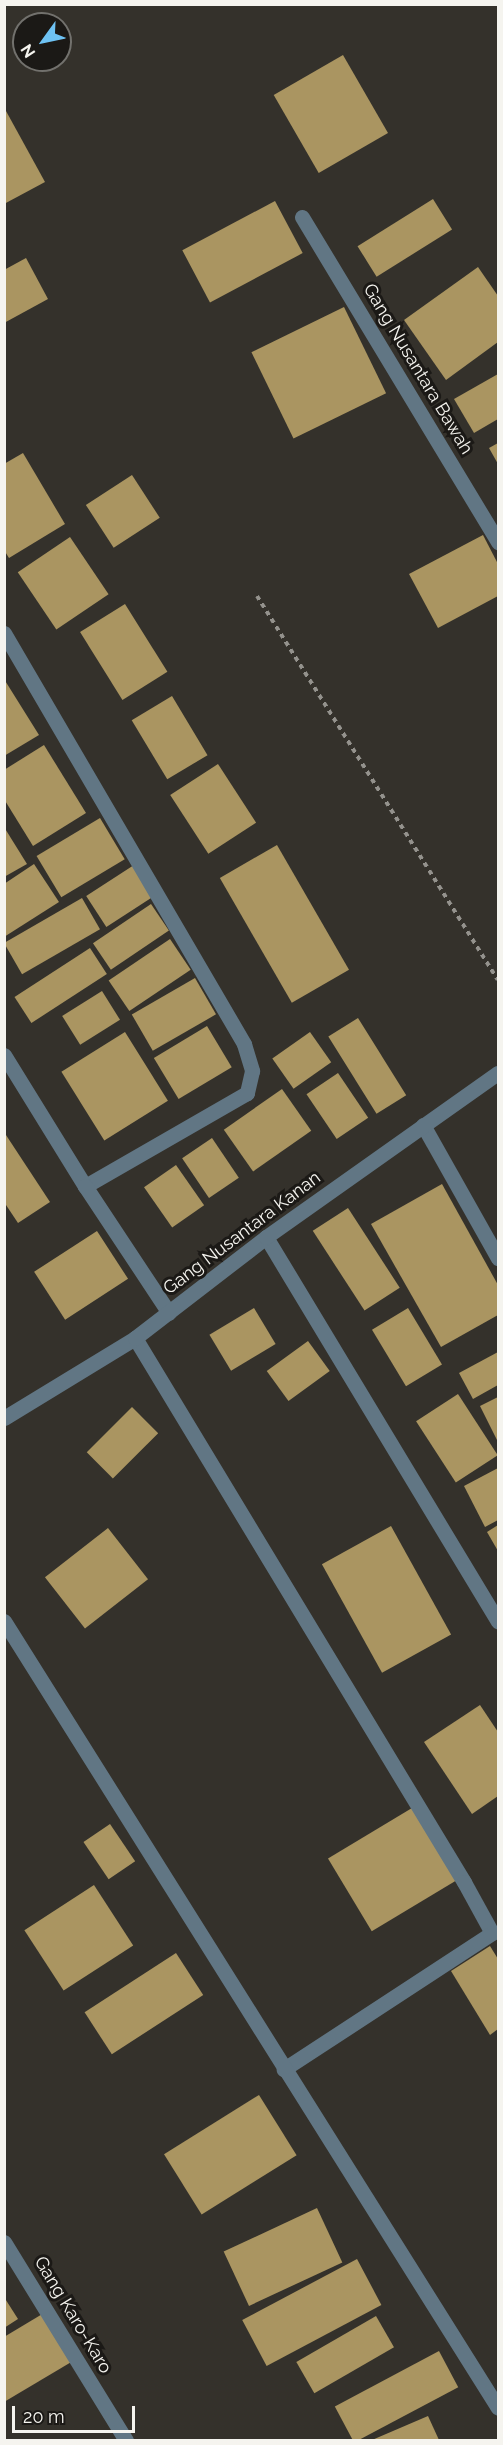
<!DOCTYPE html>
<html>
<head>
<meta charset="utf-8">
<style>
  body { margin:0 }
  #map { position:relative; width:503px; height:2445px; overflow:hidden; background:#34312b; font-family:Raleway,sans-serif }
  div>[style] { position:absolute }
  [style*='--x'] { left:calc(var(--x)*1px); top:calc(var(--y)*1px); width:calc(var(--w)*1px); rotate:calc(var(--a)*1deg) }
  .building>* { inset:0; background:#aa9561; transform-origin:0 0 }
  .path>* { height:4px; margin-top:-2px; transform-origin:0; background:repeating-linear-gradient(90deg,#94928d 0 4.5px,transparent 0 9px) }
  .minor>* { height:15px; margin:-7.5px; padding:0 7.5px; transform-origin:7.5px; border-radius:7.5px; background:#617684 }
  span { translate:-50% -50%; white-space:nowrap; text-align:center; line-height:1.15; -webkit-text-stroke:6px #1b1916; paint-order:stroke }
  .street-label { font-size:18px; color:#f5f4ef }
  .frame { position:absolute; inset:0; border:6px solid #f5f4ef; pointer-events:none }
  .north { position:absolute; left:12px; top:12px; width:60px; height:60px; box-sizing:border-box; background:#1b1916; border:2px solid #72716d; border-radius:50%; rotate:237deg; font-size:16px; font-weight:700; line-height:24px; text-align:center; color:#f5f4ef }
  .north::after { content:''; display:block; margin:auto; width:21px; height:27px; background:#6ec2f3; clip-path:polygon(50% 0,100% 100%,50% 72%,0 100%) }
  .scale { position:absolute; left:12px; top:2406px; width:123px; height:27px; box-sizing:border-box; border:3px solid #f5f4ef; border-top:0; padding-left:8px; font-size:18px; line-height:21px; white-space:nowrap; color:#f5f4ef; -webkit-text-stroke:4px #1b1916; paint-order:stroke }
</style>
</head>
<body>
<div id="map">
  <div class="building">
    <div style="left:343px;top:55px;width:90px;height:80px;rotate:60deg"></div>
    <div style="clip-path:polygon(6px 111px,45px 182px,4px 204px,4px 112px)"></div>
    <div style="left:433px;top:199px;width:36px;height:89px;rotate:58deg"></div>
    <div style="left:275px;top:201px;width:59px;height:105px;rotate:62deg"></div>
    <div style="clip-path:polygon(26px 258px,48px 299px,4px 323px,4px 270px)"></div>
    <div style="clip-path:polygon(478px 267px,498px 296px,498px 342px,446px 380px,404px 320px)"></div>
    <div style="left:344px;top:307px;width:96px;height:103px;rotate:64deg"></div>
    <div style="clip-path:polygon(498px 374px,498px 419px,474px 433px,454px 399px)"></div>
    <div style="clip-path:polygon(498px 443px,498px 464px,489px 448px)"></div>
    <div style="clip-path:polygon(23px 453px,65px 524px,9px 558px,4px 550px,4px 464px)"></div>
    <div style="left:132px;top:475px;width:51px;height:55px;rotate:57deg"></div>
    <div style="clip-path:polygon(483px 535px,498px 564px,498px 596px,438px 628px,409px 574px)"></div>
    <div style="left:70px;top:537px;width:69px;height:63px;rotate:56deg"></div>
    <div style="left:125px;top:604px;width:80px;height:53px;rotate:58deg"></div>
    <div style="clip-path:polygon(4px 679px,39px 735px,4px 756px)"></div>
    <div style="left:172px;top:696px;width:69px;height:47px;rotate:59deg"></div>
    <div style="clip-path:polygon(44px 745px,86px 813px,33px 846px,4px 799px,4px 770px)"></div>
    <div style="left:218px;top:764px;width:70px;height:57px;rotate:57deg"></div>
    <div style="left:100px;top:818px;width:48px;height:74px;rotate:59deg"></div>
    <div style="clip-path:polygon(4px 827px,27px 864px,4px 877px)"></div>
    <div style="left:277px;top:845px;width:144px;height:66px;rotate:60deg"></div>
    <div style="clip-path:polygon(34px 864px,59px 902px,4px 937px,4px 884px)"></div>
    <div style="left:134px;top:865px;width:37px;height:57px;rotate:57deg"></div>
    <div style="left:82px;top:898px;width:36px;height:90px;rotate:60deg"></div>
    <div style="left:151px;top:904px;width:32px;height:70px;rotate:56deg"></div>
    <div style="left:170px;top:939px;width:37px;height:74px;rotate:56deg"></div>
    <div style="left:90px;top:948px;width:31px;height:90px;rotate:57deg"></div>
    <div style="left:195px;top:978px;width:42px;height:73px;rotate:60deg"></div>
    <div style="left:102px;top:991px;width:34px;height:47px;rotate:58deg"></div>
    <div style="left:358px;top:1018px;width:91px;height:35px;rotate:58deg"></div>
    <div style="left:207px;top:1026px;width:48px;height:62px;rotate:59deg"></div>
    <div style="left:125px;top:1032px;width:81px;height:75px;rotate:58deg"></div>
    <div style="left:310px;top:1032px;width:37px;height:46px;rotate:55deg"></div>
    <div style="left:338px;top:1073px;width:54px;height:38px;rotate:56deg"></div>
    <div style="left:282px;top:1089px;width:51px;height:71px;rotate:55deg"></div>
    <div style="clip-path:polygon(4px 1132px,50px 1202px,18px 1223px,4px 1202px)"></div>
    <div style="left:212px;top:1138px;width:48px;height:36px;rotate:56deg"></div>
    <div style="left:176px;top:1165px;width:49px;height:39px;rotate:55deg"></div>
    <div style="clip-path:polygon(442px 1184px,498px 1285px,498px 1315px,441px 1347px,371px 1224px)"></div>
    <div style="left:348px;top:1208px;width:95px;height:42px;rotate:57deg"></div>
    <div style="left:97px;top:1231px;width:57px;height:75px;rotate:57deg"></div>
    <div style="left:254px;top:1308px;width:42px;height:52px;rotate:59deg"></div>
    <div style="left:408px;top:1308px;width:66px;height:42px;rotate:59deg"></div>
    <div style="left:308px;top:1341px;width:37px;height:51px;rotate:54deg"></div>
    <div style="clip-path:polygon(498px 1352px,498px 1385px,473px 1399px,459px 1373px)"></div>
    <div style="left:458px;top:1394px;width:73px;height:50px;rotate:57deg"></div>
    <div style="clip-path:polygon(498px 1397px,498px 1442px,480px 1406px)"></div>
    <div style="left:132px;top:1407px;width:37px;height:64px;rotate:45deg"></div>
    <div style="clip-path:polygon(498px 1468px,498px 1520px,485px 1527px,464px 1486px)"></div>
    <div style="clip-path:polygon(498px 1525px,498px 1551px,487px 1532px)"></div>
    <div style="left:391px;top:1526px;width:124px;height:79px;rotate:61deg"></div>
    <div style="left:108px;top:1528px;width:65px;height:80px;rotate:52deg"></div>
    <div style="clip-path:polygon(480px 1705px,498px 1732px,498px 1796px,472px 1814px,424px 1742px)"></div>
    <div style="left:412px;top:1808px;width:85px;height:98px;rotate:59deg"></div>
    <div style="left:110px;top:1824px;width:45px;height:32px;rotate:56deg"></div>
    <div style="left:94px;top:1885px;width:72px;height:83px;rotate:57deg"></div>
    <div style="clip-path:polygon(490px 1946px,498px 1959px,498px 2029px,490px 2035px,451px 1971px)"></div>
    <div style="left:176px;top:1953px;width:50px;height:109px;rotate:57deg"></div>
    <div style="left:259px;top:2095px;width:71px;height:112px;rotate:58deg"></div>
    <div style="left:317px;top:2208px;width:60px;height:103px;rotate:65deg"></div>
    <div style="left:357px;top:2259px;width:52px;height:130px;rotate:62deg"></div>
    <div style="clip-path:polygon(4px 2297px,18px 2319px,4px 2328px)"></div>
    <div style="clip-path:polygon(44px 2313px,73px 2361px,4px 2402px,4px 2337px)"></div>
    <div style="left:376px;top:2316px;width:36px;height:92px;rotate:60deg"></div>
    <div style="left:439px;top:2351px;width:41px;height:118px;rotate:62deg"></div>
    <div style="clip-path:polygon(428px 2416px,439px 2440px,372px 2440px)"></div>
  </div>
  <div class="path">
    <div style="--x:257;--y:596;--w:453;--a:57.9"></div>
  </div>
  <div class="minor">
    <div style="--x:302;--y:217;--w:380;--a:58.9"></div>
    <div style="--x:4;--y:633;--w:476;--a:59.7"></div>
    <div style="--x:244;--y:1044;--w:28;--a:73"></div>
    <div style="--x:252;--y:1071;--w:23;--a:103"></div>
    <div style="--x:247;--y:1093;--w:187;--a:150.1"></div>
    <div style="--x:4;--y:1055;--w:154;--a:58.3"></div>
    <div style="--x:85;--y:1186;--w:152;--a:56.5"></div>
    <div style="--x:423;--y:1125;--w:153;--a:60.6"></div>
    <div style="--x:266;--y:1237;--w:449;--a:58.9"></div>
    <div style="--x:135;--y:1338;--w:636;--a:58.84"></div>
    <div style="--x:464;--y:1882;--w:58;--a:61.2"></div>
    <div style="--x:492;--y:1933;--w:249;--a:146.8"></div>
    <div style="--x:4;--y:1418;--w:153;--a:-31.4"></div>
    <div style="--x:135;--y:1338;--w:165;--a:-37.6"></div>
    <div style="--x:266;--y:1237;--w:284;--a:-35.3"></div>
    <div style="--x:4;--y:1621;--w:929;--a:57.88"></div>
    <div style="--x:4;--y:2242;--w:233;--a:58.4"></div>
  </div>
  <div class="street-label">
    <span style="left:418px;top:369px;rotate:59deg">Gang Nusantara Bawah</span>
    <span style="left:242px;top:1233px;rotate:-37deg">Gang Nusantara Kanan</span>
    <span style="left:73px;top:2315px;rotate:59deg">Gang Karo-Karo</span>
  </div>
  <div class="frame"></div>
  <div class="north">N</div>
  <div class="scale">20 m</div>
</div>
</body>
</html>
